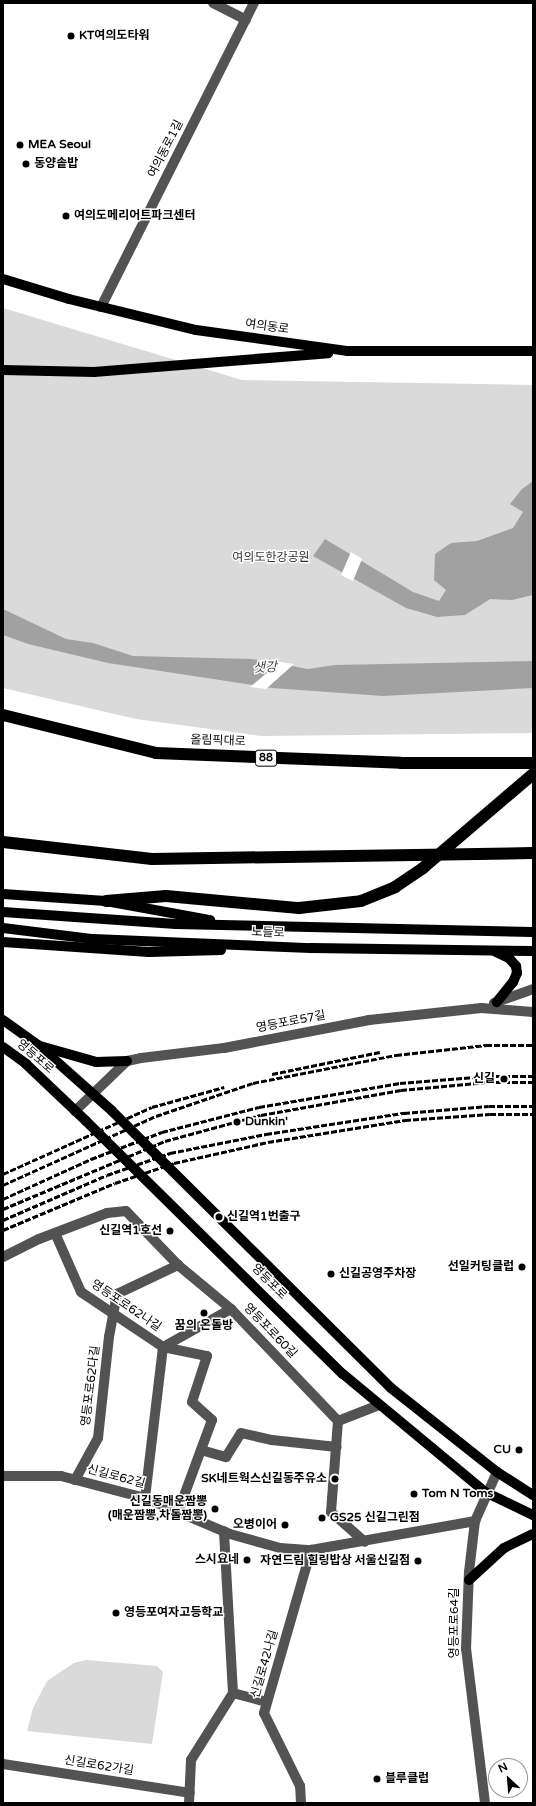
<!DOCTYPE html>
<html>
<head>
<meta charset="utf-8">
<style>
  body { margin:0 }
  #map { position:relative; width:536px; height:1806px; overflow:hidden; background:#fff; font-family:"Varela Round","Noto Sans KR",sans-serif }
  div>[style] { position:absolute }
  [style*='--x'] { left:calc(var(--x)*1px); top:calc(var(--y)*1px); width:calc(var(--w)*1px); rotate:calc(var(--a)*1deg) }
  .green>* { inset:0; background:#dadada }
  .water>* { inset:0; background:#a1a1a1 }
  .pier>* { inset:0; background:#fff }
  .minor>* { height:10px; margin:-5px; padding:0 5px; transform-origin:5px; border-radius:5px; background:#535353 }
  .major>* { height:10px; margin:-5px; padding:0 5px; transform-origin:5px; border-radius:5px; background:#000 }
  .highway>* { height:12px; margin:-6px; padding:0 6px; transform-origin:6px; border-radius:6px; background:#000 }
  .rail>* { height:3px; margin-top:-1.5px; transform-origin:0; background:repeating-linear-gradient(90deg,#000 0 6px,transparent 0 8px) }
  .dots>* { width:11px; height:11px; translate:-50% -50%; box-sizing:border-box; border:2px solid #fff; border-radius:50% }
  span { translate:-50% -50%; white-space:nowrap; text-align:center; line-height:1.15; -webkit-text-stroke:3px #fff; paint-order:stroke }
  .shield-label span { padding:1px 3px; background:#fff; border:1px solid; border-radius:3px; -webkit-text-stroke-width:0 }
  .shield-label { font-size:11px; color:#000; font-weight:700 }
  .poi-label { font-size:12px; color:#000; font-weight:700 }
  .left { translate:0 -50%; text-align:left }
  .right { translate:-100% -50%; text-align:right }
  .street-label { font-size:12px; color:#000 }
  .park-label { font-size:12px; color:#313131 }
  .water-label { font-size:13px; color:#424242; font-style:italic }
  .frame { position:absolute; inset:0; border:4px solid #000; pointer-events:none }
  .north { position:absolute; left:488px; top:1758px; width:40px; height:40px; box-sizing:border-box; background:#fff; border:1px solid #999; border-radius:50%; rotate:334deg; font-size:11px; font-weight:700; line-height:16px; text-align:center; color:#000 }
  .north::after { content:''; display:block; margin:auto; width:14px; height:18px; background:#000; clip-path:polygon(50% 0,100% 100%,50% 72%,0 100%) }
</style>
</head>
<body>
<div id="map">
  <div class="green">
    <div style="clip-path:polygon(3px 308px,242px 380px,533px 385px,533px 733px,261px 736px,136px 719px,3px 688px)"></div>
    <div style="clip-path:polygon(86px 1660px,157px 1666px,163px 1672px,152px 1744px,27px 1731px,33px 1708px,47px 1681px,74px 1663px)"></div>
  </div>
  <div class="water">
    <div style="clip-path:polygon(533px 481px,533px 595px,512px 600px,490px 599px,465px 615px,437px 617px,406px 608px,313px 556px,325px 539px,413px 592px,439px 601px,446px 590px,434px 580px,435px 554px,451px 543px,477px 541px,513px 528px,523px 512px,510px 504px,522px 489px)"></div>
    <div style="clip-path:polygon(3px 609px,66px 639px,93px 643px,133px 656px,252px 659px,308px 669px,335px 665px,533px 661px,533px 688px,383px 696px,272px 688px,108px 663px,28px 644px,3px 635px)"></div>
  </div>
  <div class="pier">
    <div style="clip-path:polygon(351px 552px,362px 559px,353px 581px,341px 575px)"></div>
    <div style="clip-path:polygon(280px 662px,294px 664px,266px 689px,250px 687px)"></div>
  </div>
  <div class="minor">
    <div style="--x:213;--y:3;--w:37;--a:27"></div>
    <div style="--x:101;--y:307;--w:340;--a:-63.3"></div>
    <div style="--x:494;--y:1003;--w:41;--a:-19.7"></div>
    <div style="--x:75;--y:1111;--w:72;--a:-43.9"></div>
    <div style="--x:127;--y:1061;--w:14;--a:-12"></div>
    <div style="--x:141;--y:1058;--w:84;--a:-6.9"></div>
    <div style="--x:224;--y:1048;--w:148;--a:-10.9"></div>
    <div style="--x:369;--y:1020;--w:113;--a:-6.1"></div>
    <div style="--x:481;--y:1008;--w:52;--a:4.4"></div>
    <div style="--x:55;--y:1233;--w:64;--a:66.2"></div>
    <div style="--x:81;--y:1292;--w:99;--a:33.9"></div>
    <div style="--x:163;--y:1347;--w:152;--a:96.8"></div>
    <div style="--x:3;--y:1257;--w:40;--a:-26.6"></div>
    <div style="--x:39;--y:1239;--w:73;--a:-20.9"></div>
    <div style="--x:107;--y:1213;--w:19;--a:-6"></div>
    <div style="--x:126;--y:1211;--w:75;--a:46.1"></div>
    <div style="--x:178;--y:1265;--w:69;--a:39.7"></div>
    <div style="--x:231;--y:1309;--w:155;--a:46.3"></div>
    <div style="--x:338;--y:1421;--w:91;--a:94.4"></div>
    <div style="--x:331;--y:1512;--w:45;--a:41.4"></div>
    <div style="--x:163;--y:1347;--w:45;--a:11.6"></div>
    <div style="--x:207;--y:1356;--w:48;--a:108.1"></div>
    <div style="--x:192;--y:1402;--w:27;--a:42"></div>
    <div style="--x:212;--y:1420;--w:98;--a:110.3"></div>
    <div style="--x:163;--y:1347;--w:78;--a:-29.2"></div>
    <div style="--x:338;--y:1421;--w:44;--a:-21.3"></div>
    <div style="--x:201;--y:1450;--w:26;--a:16"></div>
    <div style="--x:226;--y:1457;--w:28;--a:-58"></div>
    <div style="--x:241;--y:1433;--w:32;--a:13"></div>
    <div style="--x:272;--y:1440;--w:65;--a:6.1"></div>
    <div style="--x:3;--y:1476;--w:58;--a:0"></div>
    <div style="--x:61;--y:1476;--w:87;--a:14.7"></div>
    <div style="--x:145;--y:1498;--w:92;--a:23"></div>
    <div style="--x:230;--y:1534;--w:52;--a:15.6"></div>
    <div style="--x:280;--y:1548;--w:31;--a:4"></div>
    <div style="--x:311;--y:1550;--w:167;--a:-10"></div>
    <div style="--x:75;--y:1480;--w:48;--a:-61.3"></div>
    <div style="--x:98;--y:1438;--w:102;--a:-83.8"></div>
    <div style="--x:109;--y:1337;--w:44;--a:-79.5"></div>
    <div style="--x:117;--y:1294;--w:68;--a:-25.4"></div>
    <div style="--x:233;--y:1693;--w:35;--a:15"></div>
    <div style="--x:3;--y:1764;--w:189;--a:8.8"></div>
    <div style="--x:189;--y:1803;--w:43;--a:-87.3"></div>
    <div style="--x:191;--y:1760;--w:79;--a:-57.9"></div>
    <div style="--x:233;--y:1693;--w:162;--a:-93.2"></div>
    <div style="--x:301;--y:1803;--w:17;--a:-93"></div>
    <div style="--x:300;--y:1786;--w:81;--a:-116.3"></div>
    <div style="--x:264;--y:1713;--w:170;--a:-73.9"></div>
    <div style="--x:485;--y:1803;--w:155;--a:-97"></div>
    <div style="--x:466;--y:1649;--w:77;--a:-87.8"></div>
    <div style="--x:469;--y:1572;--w:51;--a:-83.3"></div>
    <div style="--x:475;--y:1521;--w:54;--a:-65.8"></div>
  </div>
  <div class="major">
    <div style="--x:3;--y:279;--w:69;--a:16.9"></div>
    <div style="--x:69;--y:299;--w:131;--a:13.7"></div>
    <div style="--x:196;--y:330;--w:152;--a:7.9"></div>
    <div style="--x:347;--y:351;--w:186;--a:0"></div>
    <div style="--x:3;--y:370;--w:91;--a:1.3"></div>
    <div style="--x:94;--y:372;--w:235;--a:-4.6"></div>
    <div style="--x:3;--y:894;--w:103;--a:3.9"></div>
    <div style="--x:106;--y:901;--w:106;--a:10.4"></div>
    <div style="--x:3;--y:912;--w:173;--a:4"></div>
    <div style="--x:176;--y:924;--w:357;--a:1.3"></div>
    <div style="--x:3;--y:928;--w:91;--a:7"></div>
    <div style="--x:93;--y:939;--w:218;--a:2.4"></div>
    <div style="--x:311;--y:948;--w:222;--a:0.8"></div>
    <div style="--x:3;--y:942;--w:146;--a:3.9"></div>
    <div style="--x:149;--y:952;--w:72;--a:-1.6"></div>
    <div style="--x:496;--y:952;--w:14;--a:25"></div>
    <div style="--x:509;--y:958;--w:11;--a:49"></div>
    <div style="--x:516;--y:966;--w:7;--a:82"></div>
    <div style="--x:517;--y:973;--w:10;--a:114"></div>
    <div style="--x:513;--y:982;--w:26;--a:129"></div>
    <div style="--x:3;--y:1020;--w:43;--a:35.5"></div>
    <div style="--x:38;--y:1045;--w:99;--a:41.7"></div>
    <div style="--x:112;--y:1111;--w:393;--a:44.8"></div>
    <div style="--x:391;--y:1388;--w:135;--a:38.4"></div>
    <div style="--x:497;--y:1472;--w:43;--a:32.6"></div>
    <div style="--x:40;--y:1046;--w:58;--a:15.9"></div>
    <div style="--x:96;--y:1062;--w:31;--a:-2"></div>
    <div style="--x:3;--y:1047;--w:29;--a:36"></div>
    <div style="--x:26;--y:1064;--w:83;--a:43.5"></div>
    <div style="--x:86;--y:1121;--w:361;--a:44.6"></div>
    <div style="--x:343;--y:1374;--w:185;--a:39.7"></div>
    <div style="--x:485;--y:1492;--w:53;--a:25.6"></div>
    <div style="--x:469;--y:1580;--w:47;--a:-42.4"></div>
    <div style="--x:504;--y:1548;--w:32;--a:-26"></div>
  </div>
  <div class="highway">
    <div style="--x:3;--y:715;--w:158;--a:13.9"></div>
    <div style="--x:156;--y:753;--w:245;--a:2.3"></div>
    <div style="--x:401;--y:763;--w:132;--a:0"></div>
    <div style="--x:3;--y:842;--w:150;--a:6.5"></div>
    <div style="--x:152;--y:859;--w:381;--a:-0.9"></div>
    <div style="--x:106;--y:901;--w:60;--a:-4.8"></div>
    <div style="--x:166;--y:896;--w:134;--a:5.2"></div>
    <div style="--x:299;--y:908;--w:62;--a:-6.4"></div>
    <div style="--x:361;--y:901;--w:37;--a:-22"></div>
    <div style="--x:395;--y:887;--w:34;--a:-34"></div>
    <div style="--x:423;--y:868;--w:145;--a:-40.5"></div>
  </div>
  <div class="rail">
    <div style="--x:272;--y:1074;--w:110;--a:-11.5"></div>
    <div style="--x:3;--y:1174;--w:163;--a:-24.2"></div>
    <div style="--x:152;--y:1107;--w:75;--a:-15.5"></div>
    <div style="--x:3;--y:1185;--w:168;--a:-24.3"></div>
    <div style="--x:156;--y:1116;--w:102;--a:-18.8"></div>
    <div style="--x:253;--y:1083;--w:146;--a:-11.1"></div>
    <div style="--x:396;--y:1055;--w:91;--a:-6.3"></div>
    <div style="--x:486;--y:1045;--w:47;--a:0"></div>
    <div style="--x:3;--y:1199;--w:97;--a:-24.4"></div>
    <div style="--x:91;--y:1159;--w:76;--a:-20.8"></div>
    <div style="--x:162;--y:1132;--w:100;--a:-14.5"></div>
    <div style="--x:259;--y:1107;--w:143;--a:-9.7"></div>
    <div style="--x:400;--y:1083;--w:88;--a:-4.5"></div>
    <div style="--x:488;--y:1076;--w:45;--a:0"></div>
    <div style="--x:3;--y:1209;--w:176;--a:-22.8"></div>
    <div style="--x:165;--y:1141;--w:99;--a:-15.2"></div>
    <div style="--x:261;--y:1115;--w:142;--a:-10.1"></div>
    <div style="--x:401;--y:1090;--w:87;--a:-5.3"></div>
    <div style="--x:488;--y:1082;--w:45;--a:0"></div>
    <div style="--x:3;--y:1220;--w:113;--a:-23.4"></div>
    <div style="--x:107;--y:1175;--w:67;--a:-19.2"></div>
    <div style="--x:170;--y:1153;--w:98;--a:-11.2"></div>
    <div style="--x:266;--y:1134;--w:140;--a:-8.7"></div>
    <div style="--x:404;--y:1113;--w:85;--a:-4.7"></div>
    <div style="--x:489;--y:1106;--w:44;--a:0"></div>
    <div style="--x:3;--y:1230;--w:121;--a:-22.8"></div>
    <div style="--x:115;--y:1183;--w:62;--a:-18.7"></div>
    <div style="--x:174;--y:1163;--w:96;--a:-12.6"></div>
    <div style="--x:268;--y:1142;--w:139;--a:-9.1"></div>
    <div style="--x:405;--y:1120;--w:85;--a:-4"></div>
    <div style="--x:490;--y:1114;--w:43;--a:0"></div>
  </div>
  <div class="dots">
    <div style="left:71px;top:36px;background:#000"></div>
    <div style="left:20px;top:145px;background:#000"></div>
    <div style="left:26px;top:164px;background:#000"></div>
    <div style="left:66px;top:216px;background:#000"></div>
    <div style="left:504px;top:1079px;background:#000"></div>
    <div style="left:237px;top:1122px;background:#000"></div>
    <div style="left:219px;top:1217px;background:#000"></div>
    <div style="left:170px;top:1231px;background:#000"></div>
    <div style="left:522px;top:1267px;background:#000"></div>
    <div style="left:331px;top:1274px;background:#000"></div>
    <div style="left:204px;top:1313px;background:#000"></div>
    <div style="left:519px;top:1450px;background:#000"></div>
    <div style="left:335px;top:1479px;background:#000"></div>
    <div style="left:414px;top:1494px;background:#000"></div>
    <div style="left:215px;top:1509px;background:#000"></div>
    <div style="left:322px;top:1518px;background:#000"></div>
    <div style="left:285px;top:1525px;background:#000"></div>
    <div style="left:247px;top:1560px;background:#000"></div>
    <div style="left:418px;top:1561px;background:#000"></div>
    <div style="left:116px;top:1613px;background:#000"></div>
    <div style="left:377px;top:1779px;background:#000"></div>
  </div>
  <div class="shield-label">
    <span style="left:266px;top:758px">88</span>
  </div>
  <div class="poi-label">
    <span class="left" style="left:79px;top:36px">KT여의도타워</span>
    <span class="left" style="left:28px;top:145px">MEA Seoul</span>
    <span class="left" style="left:34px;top:164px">동양솥밥</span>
    <span class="left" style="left:74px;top:216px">여의도메리어트파크센터</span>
    <span class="right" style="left:495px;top:1079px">신길</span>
    <span class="left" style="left:245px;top:1122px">Dunkin'</span>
    <span class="left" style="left:227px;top:1217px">신길역1번출구</span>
    <span class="right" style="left:162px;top:1231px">신길역1호선</span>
    <span class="right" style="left:514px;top:1267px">선일커팅클럽</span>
    <span class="left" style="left:339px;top:1274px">신길공영주차장</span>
    <span style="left:204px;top:1326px">꿈의 온돌방</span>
    <span class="right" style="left:511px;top:1450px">CU</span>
    <span class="right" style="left:327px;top:1479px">SK네트웍스신길동주유소</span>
    <span class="left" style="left:422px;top:1494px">Tom N Toms</span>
    <span class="right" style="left:207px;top:1509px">신길동매운짬뽕<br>(매운짬뽕,차돌짬뽕)</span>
    <span class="left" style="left:330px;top:1518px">GS25 신길그린점</span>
    <span class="right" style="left:277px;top:1525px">오병이어</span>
    <span class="right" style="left:239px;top:1560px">스시요네</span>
    <span class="right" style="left:410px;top:1561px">자연드림 힐링밥상 서울신길점</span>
    <span class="left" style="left:124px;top:1613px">영등포여자고등학교</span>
    <span class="left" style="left:385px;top:1779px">블루클럽</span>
  </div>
  <div class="street-label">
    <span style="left:166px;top:149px;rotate:-63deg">여의동로1길</span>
    <span style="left:267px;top:327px;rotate:8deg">여의동로</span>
    <span style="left:218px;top:741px;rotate:2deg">올림픽대로</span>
    <span style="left:268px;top:933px;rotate:2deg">노들로</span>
    <span style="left:291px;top:1022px;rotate:-11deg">영등포로57길</span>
    <span style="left:35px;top:1057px;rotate:41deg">영등포로</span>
    <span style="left:269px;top:1282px;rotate:45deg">영등포로</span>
    <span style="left:126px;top:1306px;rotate:34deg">영등포로62나길</span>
    <span style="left:270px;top:1331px;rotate:46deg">영등포로60길</span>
    <span style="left:91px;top:1386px;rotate:-83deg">영등포로62다길</span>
    <span style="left:116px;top:1477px;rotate:15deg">신길로62길</span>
    <span style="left:455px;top:1623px;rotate:-90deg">영등포로64길</span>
    <span style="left:265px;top:1664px;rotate:-74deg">신길로42나길</span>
    <span style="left:99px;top:1766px;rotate:9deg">신길로62가길</span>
  </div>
  <div class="park-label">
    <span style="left:271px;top:558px">여의도한강공원</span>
  </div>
  <div class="water-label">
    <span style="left:265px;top:668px;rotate:-2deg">샛강</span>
  </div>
  <div class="frame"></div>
  <div class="north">N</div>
</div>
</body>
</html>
